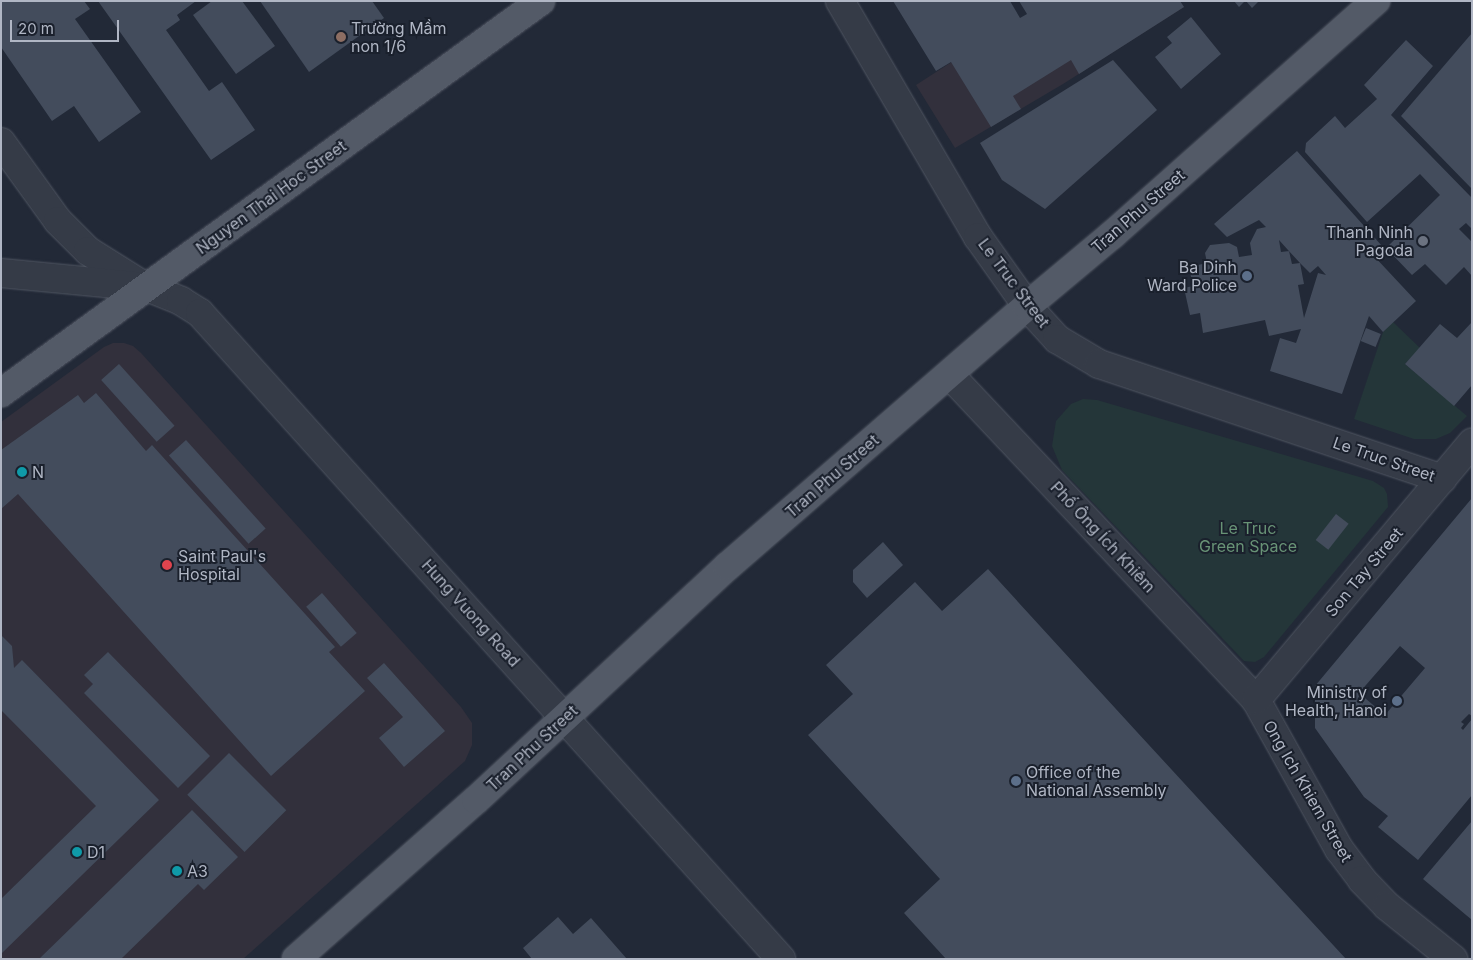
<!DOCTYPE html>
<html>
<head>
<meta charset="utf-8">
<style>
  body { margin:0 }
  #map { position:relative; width:1473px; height:960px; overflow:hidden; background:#222937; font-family:Inter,sans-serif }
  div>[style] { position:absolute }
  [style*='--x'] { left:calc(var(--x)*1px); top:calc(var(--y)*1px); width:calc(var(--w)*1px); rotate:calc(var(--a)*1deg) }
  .medical>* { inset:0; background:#32303c }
  .green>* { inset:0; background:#243639 }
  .building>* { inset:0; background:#434c5c; transform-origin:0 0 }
  .roads { filter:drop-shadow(0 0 1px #505662) drop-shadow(0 0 1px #505662) }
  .minor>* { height:28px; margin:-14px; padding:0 14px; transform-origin:14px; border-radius:14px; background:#353b47 }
  .major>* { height:28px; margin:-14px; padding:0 14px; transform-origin:14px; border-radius:14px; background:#535a67 }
  .dots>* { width:14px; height:14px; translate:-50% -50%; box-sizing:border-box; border:2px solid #1a202c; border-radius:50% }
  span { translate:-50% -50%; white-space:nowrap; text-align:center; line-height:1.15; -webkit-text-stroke:4px #1a202c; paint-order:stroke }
  .poi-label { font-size:16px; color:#b0b6c4 }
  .left { translate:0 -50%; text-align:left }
  .right { translate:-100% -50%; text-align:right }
  .street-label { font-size:16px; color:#b0b6c4 }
  .park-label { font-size:16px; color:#689376 }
  .frame { position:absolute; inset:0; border:2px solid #b0b6c4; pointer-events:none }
  .scale { position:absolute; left:10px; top:20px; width:109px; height:22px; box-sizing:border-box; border:2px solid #b0b6c4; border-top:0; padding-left:6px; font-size:15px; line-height:18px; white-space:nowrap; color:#b0b6c4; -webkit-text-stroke:4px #1a202c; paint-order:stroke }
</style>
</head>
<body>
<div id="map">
  <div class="medical">
    <div style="clip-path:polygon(1180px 1px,1184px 7px,1063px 84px,955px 148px,916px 85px,1020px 18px)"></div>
    <div style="clip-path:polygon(113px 343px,124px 343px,133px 346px,141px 353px,461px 707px,472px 723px,472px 745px,465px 761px,243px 959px,1px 959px,1px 422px,104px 347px)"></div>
  </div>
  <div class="green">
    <div style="clip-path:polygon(1393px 322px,1420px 348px,1405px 364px,1467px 416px,1450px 433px,1436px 439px,1414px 439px,1354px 419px,1383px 332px)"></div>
    <div style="clip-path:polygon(1083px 399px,1097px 400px,1373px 481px,1384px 488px,1387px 494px,1388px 507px,1264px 657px,1255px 662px,1244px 661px,1062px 470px,1052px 446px,1056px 421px,1071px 404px)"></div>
  </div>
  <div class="building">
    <div style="clip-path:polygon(84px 1px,90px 9px,75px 19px,141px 112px,99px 142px,74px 106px,52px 121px,1px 47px,2px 1px)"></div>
    <div style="clip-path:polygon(98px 1px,196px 1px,177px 15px,180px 20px,166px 30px,209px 91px,222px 82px,255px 130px,211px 160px)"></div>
    <div style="clip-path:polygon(212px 1px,242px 1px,275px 46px,236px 74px,193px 15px)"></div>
    <div style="clip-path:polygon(260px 1px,372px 1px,384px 18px,309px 72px)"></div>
    <div style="clip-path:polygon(893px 1px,1010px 1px,1020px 18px,1027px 14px,1019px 1px,1180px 1px,1184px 7px,1079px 74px,1071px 60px,1013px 96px,1021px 109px,991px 127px,951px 62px,936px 71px)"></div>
    <div style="clip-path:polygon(1234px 1px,1245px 1px,1239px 7px)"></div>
    <div style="clip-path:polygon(1246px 1px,1259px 1px,1252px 8px)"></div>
    <div style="clip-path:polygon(1191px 17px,1221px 54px,1181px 89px,1155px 57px,1172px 43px,1167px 37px)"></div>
    <div style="clip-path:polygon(1472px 33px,1472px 189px,1401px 116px)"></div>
    <div style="clip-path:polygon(1406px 40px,1433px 66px,1391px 115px,1472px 198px,1472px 229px,1466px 223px,1459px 229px,1472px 242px,1472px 276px,1464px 267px,1446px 285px,1425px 264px,1412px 275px,1386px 248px,1440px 195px,1420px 174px,1367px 222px,1305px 152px,1306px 143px,1335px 116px,1345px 128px,1377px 99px,1364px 85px)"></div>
    <div style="clip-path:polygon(1113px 60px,1157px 110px,1045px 209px,1002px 180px,980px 143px)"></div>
    <div style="clip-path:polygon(evenodd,1297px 151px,1382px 246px,1373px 255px,1416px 301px,1383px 332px,1369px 316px,1342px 394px,1270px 371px,1280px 338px,1296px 343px,1301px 329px,1269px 336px,1265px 320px,1203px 333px,1200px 313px,1190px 315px,1184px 288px,1193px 286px,1189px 267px,1207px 263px,1205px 253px,1210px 245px,1229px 243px,1237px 247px,1239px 257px,1252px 255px,1250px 243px,1257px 229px,1266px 227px,1259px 220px,1227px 237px,1214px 224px,1297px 151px,1279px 240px,1288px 250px,1300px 263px,1292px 264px,1289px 251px,1281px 252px,1279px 240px,1297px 151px,1300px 263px,1310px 273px,1318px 266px,1326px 275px,1318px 273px,1304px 318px,1298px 285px,1304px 284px,1300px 263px)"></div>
    <div style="clip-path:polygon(1472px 322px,1472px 385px,1454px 406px,1405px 364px,1440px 324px,1457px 338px)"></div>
    <div style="left:1366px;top:328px;width:16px;height:14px;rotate:22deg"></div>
    <div style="left:119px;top:364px;width:83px;height:24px;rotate:48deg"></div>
    <div style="clip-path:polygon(96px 393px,146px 451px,152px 445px,335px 647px,329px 652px,365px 691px,271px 776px,18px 494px,1px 509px,1px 450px,78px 395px,84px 403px)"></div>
    <div style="left:186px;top:440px;width:119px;height:23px;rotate:48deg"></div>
    <div style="clip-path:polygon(evenodd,1472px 498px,1472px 716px,1469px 714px,1461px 722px,1464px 724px,1461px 728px,1463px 730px,1472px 719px,1472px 795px,1418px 860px,1378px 827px,1388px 816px,1364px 797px,1315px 728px,1315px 686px,1472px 498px,1400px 646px,1425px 668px,1385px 715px,1359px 693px,1400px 646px)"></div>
    <div style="left:1336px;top:514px;width:16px;height:33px;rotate:38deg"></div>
    <div style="clip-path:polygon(883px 542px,903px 565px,867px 598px,853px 582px,853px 570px)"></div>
    <div style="clip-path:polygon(988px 569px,1137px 732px,1346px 959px,946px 959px,904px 913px,940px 879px,808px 735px,853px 694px,826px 665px,915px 582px,942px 611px)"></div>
    <div style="left:322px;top:593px;width:53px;height:21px;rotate:49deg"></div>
    <div style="clip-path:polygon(1px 635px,12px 646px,14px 668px,22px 660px,159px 800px,1px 954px,1px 899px,96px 806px,1px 710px)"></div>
    <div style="clip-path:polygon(108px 652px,210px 756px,178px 788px,84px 693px,93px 684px,84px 675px)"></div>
    <div style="clip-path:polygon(384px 663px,445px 731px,404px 767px,379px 738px,403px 717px,367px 678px)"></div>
    <div style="left:229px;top:753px;width:81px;height:59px;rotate:45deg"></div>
    <div style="clip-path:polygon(192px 810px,238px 857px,204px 890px,198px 884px,121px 959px,39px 959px)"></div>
    <div style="clip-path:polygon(1472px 821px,1472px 920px,1423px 879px)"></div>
    <div style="clip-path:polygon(558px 917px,573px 934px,591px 918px,627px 959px,532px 959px,523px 948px)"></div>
  </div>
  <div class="roads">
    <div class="minor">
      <div style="--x:840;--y:1;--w:273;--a:59.7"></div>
      <div style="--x:978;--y:237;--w:85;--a:54.6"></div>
      <div style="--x:1027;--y:306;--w:45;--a:47.7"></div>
      <div style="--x:1057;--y:339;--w:49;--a:30.8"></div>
      <div style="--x:1099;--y:364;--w:362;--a:18.5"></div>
      <div style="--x:1;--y:142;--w:97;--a:54.2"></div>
      <div style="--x:58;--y:221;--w:42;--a:45"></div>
      <div style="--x:88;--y:251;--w:62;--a:31.9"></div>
      <div style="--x:1;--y:273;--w:147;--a:5.5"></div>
      <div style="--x:147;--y:287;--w:37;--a:22"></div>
      <div style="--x:181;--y:301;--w:22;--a:32"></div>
      <div style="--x:200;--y:313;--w:869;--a:48.03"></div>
      <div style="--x:950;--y:375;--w:446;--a:46.7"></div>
      <div style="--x:1256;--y:700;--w:171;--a:60.9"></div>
      <div style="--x:1339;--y:849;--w:39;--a:53"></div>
      <div style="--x:1362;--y:880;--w:36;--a:46"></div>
      <div style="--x:1387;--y:906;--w:85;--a:38.8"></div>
      <div style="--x:1256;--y:700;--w:336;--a:-50"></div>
    </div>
    <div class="major">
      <div style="--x:1;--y:393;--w:667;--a:-35.98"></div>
      <div style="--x:296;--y:959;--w:240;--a:-41.5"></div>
      <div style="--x:476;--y:800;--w:344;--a:-42.9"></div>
      <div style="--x:728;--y:566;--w:396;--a:-41"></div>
      <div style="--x:1027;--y:306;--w:111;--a:-39.9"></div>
      <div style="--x:1112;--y:235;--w:353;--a:-41.6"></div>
    </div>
  </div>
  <div class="dots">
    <div style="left:341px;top:37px;background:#8d6e63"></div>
    <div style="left:1423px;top:241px;background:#6b7280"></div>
    <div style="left:1247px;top:276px;background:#5c6f8a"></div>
    <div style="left:22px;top:472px;background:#0f9aa8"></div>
    <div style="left:167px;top:565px;background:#e0444e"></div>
    <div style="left:1397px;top:701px;background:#5c6f8a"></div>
    <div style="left:1016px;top:781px;background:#5c6f8a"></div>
    <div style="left:77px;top:852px;background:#0f9aa8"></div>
    <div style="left:177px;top:871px;background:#0f9aa8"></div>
  </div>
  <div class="poi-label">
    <span class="left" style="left:351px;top:37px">Trường Mầm<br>non 1/6</span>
    <span class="right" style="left:1413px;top:241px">Thanh Ninh<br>Pagoda</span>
    <span class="right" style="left:1237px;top:276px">Ba Dinh<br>Ward Police</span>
    <span class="left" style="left:32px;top:472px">N</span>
    <span class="left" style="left:178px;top:565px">Saint Paul's<br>Hospital</span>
    <span class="right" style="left:1387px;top:701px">Ministry of<br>Health, Hanoi</span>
    <span class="left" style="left:1026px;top:781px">Office of the<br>National Assembly</span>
    <span class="left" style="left:87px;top:852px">D1</span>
    <span class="left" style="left:187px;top:871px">A3</span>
  </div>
  <div class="street-label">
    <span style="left:271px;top:197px;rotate:-36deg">Nguyen Thai Hoc Street</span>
    <span style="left:1138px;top:211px;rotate:-41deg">Tran Phu Street</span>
    <span style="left:1014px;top:283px;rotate:53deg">Le Truc Street</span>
    <span style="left:1384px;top:459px;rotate:19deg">Le Truc Street</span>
    <span style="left:832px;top:476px;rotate:-41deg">Tran Phu Street</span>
    <span style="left:1103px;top:537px;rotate:47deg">Phố Ông Ích Khiêm</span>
    <span style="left:1364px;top:572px;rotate:-50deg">Son Tay Street</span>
    <span style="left:471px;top:613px;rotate:48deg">Hung Vuong Road</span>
    <span style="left:532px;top:748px;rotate:-43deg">Tran Phu Street</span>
    <span style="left:1308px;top:791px;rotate:60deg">Ong Ich Khiem Street</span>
  </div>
  <div class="park-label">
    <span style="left:1248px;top:537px">Le Truc<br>Green Space</span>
  </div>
  <div class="frame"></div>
  <div class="scale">20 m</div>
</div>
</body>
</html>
